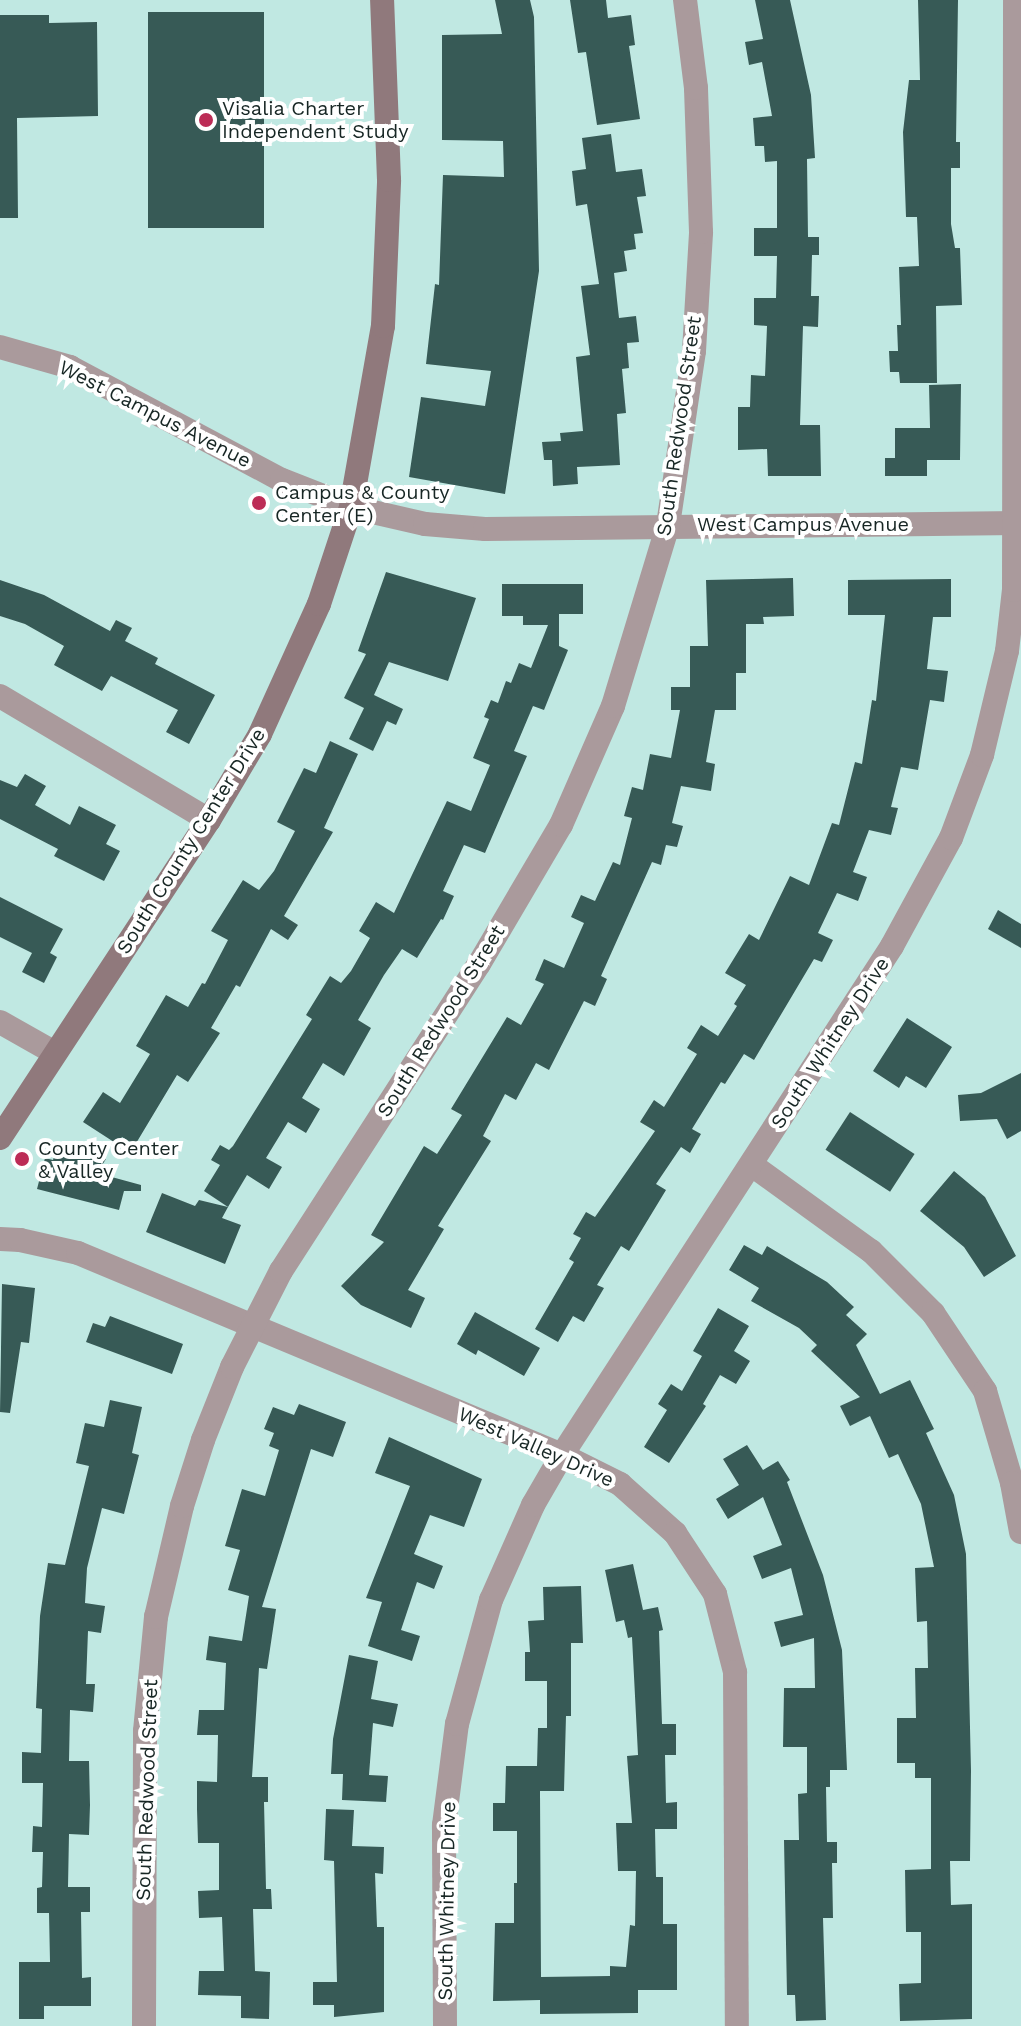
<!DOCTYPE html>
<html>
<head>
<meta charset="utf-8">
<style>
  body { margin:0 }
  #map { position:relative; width:1021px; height:2026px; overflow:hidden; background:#c0e8e2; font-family:"Work Sans",sans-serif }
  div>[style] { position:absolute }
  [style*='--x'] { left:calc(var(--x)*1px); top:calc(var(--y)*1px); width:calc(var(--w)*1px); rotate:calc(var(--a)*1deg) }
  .building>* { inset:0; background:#375a56; transform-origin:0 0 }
  .street>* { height:24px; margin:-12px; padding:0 12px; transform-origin:12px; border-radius:12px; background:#aa9a9c }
  .secondary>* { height:24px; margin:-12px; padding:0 12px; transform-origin:12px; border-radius:12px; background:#90797c }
  .dots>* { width:22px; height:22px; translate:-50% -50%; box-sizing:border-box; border:4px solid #fff; border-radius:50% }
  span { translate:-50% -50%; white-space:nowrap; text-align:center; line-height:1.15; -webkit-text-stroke:8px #fff; paint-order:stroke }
  .poi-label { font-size:20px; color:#172624 }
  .left { translate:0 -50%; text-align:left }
  .street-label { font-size:20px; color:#172624 }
</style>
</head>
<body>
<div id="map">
  <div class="building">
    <div style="clip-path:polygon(495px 0,530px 0,534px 17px,539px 271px,505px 494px,409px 477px,421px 397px,485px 406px,491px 371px,426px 364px,435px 284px,439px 285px,443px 175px,504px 177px,503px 141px,442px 140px,442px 35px,502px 34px)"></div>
    <div style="clip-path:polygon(570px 0,606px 0,608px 18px,631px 15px,635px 45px,629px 46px,640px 119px,597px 125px,586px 52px,578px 53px)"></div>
    <div style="clip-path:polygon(755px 0,790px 0,811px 95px,815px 158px,807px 159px,808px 237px,819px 237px,819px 255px,812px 255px,811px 296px,819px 296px,818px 327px,803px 326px,800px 425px,820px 425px,821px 476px,768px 476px,767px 449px,738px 450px,738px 407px,750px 407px,751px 375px,765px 376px,767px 326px,754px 325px,754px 298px,776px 298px,777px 256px,754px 256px,754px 228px,777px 228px,777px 161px,765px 162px,764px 146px,755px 146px,753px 118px,772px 116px,762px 62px,749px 65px,745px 42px,763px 39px)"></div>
    <div style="clip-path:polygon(918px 0,958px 0,956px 142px,960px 142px,960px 168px,951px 168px,951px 224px,955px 248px,960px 248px,962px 305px,936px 306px,937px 383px,900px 383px,899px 372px,890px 372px,889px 351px,898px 351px,897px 325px,901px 325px,899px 267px,919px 266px,917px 217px,906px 217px,903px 132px,909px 80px,920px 80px)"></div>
    <div style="left:148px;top:12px;width:116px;height:216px"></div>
    <div style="clip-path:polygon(0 15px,49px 15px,49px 23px,97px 22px,98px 116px,17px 118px,18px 218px,0 218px)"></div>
    <div style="clip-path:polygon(611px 134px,616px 172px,642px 169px,646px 196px,637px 197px,643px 233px,634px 234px,636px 249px,624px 251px,627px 271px,614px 273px,619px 318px,636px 316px,639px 342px,627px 343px,629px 368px,622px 369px,626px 413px,617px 414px,620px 465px,577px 467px,578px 484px,553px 486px,552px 460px,544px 460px,542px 442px,561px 441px,560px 433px,583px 431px,576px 357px,590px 355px,581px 286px,599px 284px,587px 204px,576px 206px,572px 171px,586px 169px,582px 138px)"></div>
    <div style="clip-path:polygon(961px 384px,960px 460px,927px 460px,927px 476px,885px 476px,885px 458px,895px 458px,895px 428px,930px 428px,929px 385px)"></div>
    <div style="clip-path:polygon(386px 572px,476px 598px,448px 681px,389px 662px,374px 695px,403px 709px,396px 725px,387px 721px,373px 751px,349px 739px,364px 708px,344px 698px,366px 654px,358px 651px)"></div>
    <div style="clip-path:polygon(793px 578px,794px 616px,763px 617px,764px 624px,746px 624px,746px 673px,736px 673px,736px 710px,715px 710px,706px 762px,715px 764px,711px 791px,681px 786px,672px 823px,683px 826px,677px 847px,666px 845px,661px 865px,652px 862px,601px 976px,607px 979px,595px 1006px,584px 1001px,549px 1070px,536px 1063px,516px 1100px,505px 1094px,483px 1136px,491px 1141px,438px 1226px,444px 1229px,408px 1290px,425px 1298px,411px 1328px,361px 1305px,341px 1286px,384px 1242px,371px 1235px,424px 1146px,437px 1154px,462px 1115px,451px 1109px,507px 1017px,521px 1025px,544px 984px,535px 980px,544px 959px,564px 968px,584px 923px,571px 917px,581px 895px,595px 901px,613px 862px,620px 865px,632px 818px,624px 816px,632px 787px,643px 790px,650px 754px,671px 758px,680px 710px,671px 710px,671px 687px,690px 687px,690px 646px,708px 646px,706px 580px)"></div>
    <div style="clip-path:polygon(951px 579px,951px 617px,933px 617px,927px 669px,948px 671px,944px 702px,930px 700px,918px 770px,901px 767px,891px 807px,898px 808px,891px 835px,869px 830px,853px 872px,867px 877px,858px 901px,837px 893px,818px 933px,833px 940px,822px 962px,814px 959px,754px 1060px,744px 1054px,725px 1084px,721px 1082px,692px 1129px,701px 1134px,690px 1153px,681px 1147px,656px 1184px,666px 1190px,629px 1251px,621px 1246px,597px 1285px,604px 1288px,584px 1322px,573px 1316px,558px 1342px,535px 1329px,574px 1262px,569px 1259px,581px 1238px,573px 1234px,586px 1212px,595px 1217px,655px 1131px,640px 1122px,654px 1100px,664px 1107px,697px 1054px,687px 1048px,701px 1025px,718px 1036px,737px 1006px,734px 1004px,746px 985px,725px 973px,749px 934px,759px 940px,790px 876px,809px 885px,832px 823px,839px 825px,855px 762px,862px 764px,872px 700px,876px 701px,885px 615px,848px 615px,848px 580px)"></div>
    <div style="clip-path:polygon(0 580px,44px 595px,110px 631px,116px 620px,132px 628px,125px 641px,158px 658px,155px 664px,215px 695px,189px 744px,166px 732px,178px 710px,111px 676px,102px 691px,54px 665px,64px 646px,25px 624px,0 616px)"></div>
    <div style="clip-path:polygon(502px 584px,583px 584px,583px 614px,559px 614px,559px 646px,568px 650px,544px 710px,533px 706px,514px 751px,527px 756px,485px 853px,464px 845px,443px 891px,454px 896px,443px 920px,441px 919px,417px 958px,402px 949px,384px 975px,358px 1020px,371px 1028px,344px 1076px,323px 1063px,302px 1098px,320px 1109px,306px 1133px,288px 1122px,266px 1158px,282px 1167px,269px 1189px,247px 1175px,228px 1207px,204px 1191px,220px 1165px,211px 1160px,220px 1145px,229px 1150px,233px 1146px,312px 1019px,306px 1015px,330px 976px,341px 983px,351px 971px,370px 938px,359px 931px,376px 902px,394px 913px,447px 801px,471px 811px,490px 765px,473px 758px,489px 719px,484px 717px,491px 700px,498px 703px,506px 681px,511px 683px,519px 663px,531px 668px,548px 625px,523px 625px,523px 616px,502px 616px)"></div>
    <div style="clip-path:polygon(330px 741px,358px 754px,324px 828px,333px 832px,284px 916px,298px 925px,288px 940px,271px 929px,240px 987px,236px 985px,211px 1028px,220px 1033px,188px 1082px,177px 1075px,135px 1145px,122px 1137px,117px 1144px,83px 1122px,103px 1092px,120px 1103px,150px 1054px,136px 1046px,166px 995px,188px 1007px,202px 983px,205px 984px,228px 940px,211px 931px,243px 880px,259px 890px,274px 871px,295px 831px,277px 822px,304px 768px,316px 773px)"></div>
    <div style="clip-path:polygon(25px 774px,46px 786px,35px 805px,70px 825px,79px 806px,116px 825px,106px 844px,120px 851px,104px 881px,54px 856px,58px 849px,0 819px,0 780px,17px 787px)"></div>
    <div style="clip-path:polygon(0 897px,63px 929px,50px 953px,57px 957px,44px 983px,22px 972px,32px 953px,0 937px)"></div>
    <div style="clip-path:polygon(998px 910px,1021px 924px,1021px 948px,988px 929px)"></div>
    <div style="clip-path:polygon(907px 1018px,952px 1047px,926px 1088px,906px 1076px,899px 1088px,873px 1071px)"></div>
    <div style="clip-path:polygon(1021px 1073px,1021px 1131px,1007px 1139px,997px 1119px,960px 1121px,958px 1095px,981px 1093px)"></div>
    <div style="left:850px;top:1112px;width:77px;height:45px;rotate:33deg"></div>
    <div style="clip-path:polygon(57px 1146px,106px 1159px,97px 1173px,141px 1185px,141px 1191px,124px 1191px,119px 1210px,37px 1189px,45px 1158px,53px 1160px)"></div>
    <div style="clip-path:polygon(954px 1171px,985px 1197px,1016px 1256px,984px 1277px,964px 1247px,920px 1211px)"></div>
    <div style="clip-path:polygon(162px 1193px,195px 1206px,199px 1200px,228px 1207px,222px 1218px,241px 1225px,225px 1264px,146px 1232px)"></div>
    <div style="clip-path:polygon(744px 1245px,762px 1255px,767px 1246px,827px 1282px,854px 1307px,846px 1315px,867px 1334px,856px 1345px,880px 1394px,910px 1380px,934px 1429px,926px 1433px,954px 1495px,966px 1554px,971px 1771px,970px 1861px,950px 1861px,951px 1905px,972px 1904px,972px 2019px,900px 2021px,899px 1984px,921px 1983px,921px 1932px,906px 1932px,905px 1870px,931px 1869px,931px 1778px,915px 1778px,915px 1763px,897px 1763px,897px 1718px,916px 1718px,915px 1668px,928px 1668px,927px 1621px,917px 1622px,915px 1568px,934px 1567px,921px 1504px,898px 1454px,889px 1458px,870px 1416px,850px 1426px,840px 1406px,860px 1397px,811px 1351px,817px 1345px,799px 1328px,751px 1301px,759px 1288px,729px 1270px)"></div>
    <div style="clip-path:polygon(2px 1284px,35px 1288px,29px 1343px,21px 1342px,10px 1413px,0 1412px)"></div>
    <div style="clip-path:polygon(718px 1308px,749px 1326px,734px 1351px,750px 1361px,736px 1384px,720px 1375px,703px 1404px,706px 1406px,669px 1463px,644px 1447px,667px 1410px,658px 1404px,671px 1384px,682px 1391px,702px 1356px,693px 1351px)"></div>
    <div style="clip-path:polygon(475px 1312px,540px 1348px,524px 1376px,478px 1350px,476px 1355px,457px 1344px)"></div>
    <div style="clip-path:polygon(110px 1316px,183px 1344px,172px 1374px,86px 1342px,93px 1323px,105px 1327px)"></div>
    <div style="clip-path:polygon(110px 1400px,142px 1407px,132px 1453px,139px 1455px,124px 1514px,102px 1508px,87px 1568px,85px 1603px,105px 1606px,101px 1633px,88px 1631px,86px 1684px,95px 1684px,93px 1712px,70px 1710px,69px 1761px,89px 1761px,90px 1805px,89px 1835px,69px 1834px,68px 1887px,90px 1887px,90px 1912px,81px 1912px,82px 1978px,91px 1977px,91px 2006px,44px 2006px,44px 2019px,19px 2019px,19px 1962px,50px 1962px,49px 1913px,37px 1913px,37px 1888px,42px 1887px,43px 1852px,32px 1852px,33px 1826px,42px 1827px,43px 1783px,22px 1783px,22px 1752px,41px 1753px,42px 1709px,36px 1708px,40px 1616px,48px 1563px,65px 1565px,89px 1466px,76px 1463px,85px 1423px,104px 1427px)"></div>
    <div style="clip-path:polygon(299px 1404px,346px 1422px,333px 1457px,311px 1449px,262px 1607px,276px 1609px,267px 1669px,259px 1668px,252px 1777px,268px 1777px,268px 1802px,264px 1802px,266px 1889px,271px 1889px,272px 1909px,253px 1909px,255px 1971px,270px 1972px,269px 2019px,241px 2018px,241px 1996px,198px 1995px,199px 1971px,224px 1971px,222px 1917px,199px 1918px,198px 1891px,219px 1890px,219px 1843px,198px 1843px,197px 1809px,197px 1781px,217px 1782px,218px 1735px,197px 1735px,199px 1710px,224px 1710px,226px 1663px,206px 1660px,209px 1636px,242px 1641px,249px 1596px,228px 1590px,240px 1550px,225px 1546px,242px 1489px,265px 1496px,279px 1450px,269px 1446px,274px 1433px,264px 1429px,273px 1407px,294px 1415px)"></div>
    <div style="clip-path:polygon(389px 1437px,482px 1479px,464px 1527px,430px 1515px,414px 1554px,443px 1566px,434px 1589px,417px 1582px,401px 1630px,420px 1636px,412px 1661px,368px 1646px,382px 1602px,366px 1598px,410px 1486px,375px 1473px)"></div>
    <div style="clip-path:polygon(747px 1445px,763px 1470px,778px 1461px,790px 1480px,787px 1482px,823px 1575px,842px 1650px,847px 1770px,830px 1770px,830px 1787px,826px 1787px,827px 1842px,837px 1842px,837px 1863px,832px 1863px,833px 1918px,823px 1918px,826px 2020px,796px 2021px,795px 1995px,787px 1995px,784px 1840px,799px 1840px,798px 1794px,807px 1793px,807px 1747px,783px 1747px,784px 1688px,815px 1688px,814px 1638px,781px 1647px,774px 1622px,803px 1615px,791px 1568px,762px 1579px,753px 1556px,782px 1545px,763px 1497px,728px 1519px,716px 1499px,739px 1485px,723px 1459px)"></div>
    <div style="clip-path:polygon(633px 1564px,643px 1610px,658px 1607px,663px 1630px,659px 1631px,662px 1724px,676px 1724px,676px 1755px,665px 1755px,666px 1803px,677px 1802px,677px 1829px,655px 1829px,656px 1877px,663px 1877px,663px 1924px,677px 1924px,677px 1990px,638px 1990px,638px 2013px,540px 2014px,540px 2000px,493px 2001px,495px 1923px,514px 1923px,514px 1883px,517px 1883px,517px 1831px,493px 1831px,493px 1803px,505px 1803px,506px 1766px,537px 1766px,538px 1728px,547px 1728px,547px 1681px,525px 1681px,525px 1652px,530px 1652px,528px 1621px,544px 1620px,543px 1587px,581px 1586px,583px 1643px,571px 1643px,571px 1716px,566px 1716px,564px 1791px,540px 1791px,541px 1977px,610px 1976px,610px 1966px,626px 1967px,630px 1925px,635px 1926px,636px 1871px,618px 1871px,616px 1823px,632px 1823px,627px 1756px,638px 1755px,632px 1637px,628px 1638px,624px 1620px,616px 1622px,605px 1570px)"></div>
    <div style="clip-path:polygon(349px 1655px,378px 1661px,371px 1699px,398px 1704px,393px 1727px,373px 1723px,369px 1775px,388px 1776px,386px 1802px,342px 1800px,343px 1774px,331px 1774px,333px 1739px)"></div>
    <div style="clip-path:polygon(326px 1809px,354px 1810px,352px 1846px,384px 1847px,383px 1874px,375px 1873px,377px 1927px,384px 1927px,384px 2012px,334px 2017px,334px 2005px,313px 2005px,313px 1982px,337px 1982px,334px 1861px,324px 1860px)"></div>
  </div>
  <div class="street">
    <div style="--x:0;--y:347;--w:73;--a:15.9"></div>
    <div style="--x:70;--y:367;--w:240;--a:28.1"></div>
    <div style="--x:282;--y:480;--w:74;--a:21.4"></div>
    <div style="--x:351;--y:507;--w:76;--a:12.9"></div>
    <div style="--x:425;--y:524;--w:60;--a:4.8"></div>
    <div style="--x:485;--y:529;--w:536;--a:-0.64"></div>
    <div style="--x:0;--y:696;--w:243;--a:30.7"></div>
    <div style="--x:0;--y:1022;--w:63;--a:29.4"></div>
    <div style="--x:752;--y:1165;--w:147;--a:35.9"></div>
    <div style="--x:871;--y:1251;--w:88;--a:45"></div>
    <div style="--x:933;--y:1313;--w:94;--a:56.3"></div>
    <div style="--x:985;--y:1391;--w:96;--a:73.6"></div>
    <div style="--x:1012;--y:1483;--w:50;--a:79.6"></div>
    <div style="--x:0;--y:1239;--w:20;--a:3"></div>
    <div style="--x:20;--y:1240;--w:59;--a:12.6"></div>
    <div style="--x:78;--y:1253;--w:524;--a:22.65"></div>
    <div style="--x:562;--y:1455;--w:65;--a:26.6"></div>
    <div style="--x:620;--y:1484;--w:74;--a:41.7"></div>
    <div style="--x:675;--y:1533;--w:73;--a:56.7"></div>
    <div style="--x:715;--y:1594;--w:81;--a:75.6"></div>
    <div style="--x:735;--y:1672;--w:354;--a:89.7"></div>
    <div style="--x:144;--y:2026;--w:295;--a:-89.8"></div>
    <div style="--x:145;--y:1731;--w:115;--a:-84.5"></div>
    <div style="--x:156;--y:1617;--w:114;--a:-76.8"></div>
    <div style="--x:182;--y:1506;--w:69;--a:-72.3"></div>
    <div style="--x:203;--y:1440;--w:79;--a:-68.3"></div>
    <div style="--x:232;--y:1367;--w:108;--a:-63"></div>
    <div style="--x:281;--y:1271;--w:365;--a:-57.2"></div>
    <div style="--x:479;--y:964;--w:161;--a:-59.5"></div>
    <div style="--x:561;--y:825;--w:130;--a:-66.4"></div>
    <div style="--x:613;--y:706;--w:189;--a:-73.1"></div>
    <div style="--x:668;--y:525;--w:176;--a:-81.5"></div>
    <div style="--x:694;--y:351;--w:119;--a:-86.6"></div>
    <div style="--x:701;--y:232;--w:144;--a:-92"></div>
    <div style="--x:696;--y:88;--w:89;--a:-97.1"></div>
    <div style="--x:445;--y:2026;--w:201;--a:-90.3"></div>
    <div style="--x:444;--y:1825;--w:102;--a:-82.7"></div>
    <div style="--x:457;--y:1724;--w:129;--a:-74.7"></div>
    <div style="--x:491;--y:1600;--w:104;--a:-66.1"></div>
    <div style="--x:533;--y:1505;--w:58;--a:-59.9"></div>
    <div style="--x:562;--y:1455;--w:607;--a:-57.04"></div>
    <div style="--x:892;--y:946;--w:123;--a:-61.4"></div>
    <div style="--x:951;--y:838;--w:89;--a:-69.5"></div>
    <div style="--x:982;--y:755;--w:107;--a:-76.5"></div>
    <div style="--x:1007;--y:651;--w:61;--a:-83.5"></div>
    <div style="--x:1014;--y:590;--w:590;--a:-89.9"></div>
  </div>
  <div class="secondary">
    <div style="--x:0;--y:1138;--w:381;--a:-56.7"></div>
    <div style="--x:209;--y:820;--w:100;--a:-59.3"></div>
    <div style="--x:260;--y:734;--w:143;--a:-65.6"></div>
    <div style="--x:319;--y:604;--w:102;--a:-71.7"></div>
    <div style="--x:351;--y:507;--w:184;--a:-80"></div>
    <div style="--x:383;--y:326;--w:146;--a:-87.6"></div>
    <div style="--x:389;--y:180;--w:180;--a:-92.2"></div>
  </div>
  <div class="dots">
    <div style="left:206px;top:120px;background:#bc2c56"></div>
    <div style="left:259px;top:503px;background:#bc2c56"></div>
    <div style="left:22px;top:1159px;background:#bc2c56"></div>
  </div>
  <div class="poi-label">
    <span class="left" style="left:222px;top:120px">Visalia Charter<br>Independent Study</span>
    <span class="left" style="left:275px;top:504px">Campus &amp; County<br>Center (E)</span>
    <span class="left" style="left:38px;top:1160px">County Center<br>&amp; Valley</span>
  </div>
  <div class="street-label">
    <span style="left:155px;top:414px;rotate:27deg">West Campus Avenue</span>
    <span style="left:679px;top:426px;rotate:-82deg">South Redwood Street</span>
    <span style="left:803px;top:524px">West Campus Avenue</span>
    <span style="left:191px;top:841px;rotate:-58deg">South County Center Drive</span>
    <span style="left:441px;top:1021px;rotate:-58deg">South Redwood Street</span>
    <span style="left:830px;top:1043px;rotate:-57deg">South Whitney Drive</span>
    <span style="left:536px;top:1447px;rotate:24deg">West Valley Drive</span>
    <span style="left:147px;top:1790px;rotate:-88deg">South Redwood Street</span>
    <span style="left:447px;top:1901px;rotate:-89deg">South Whitney Drive</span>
  </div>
</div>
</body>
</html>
